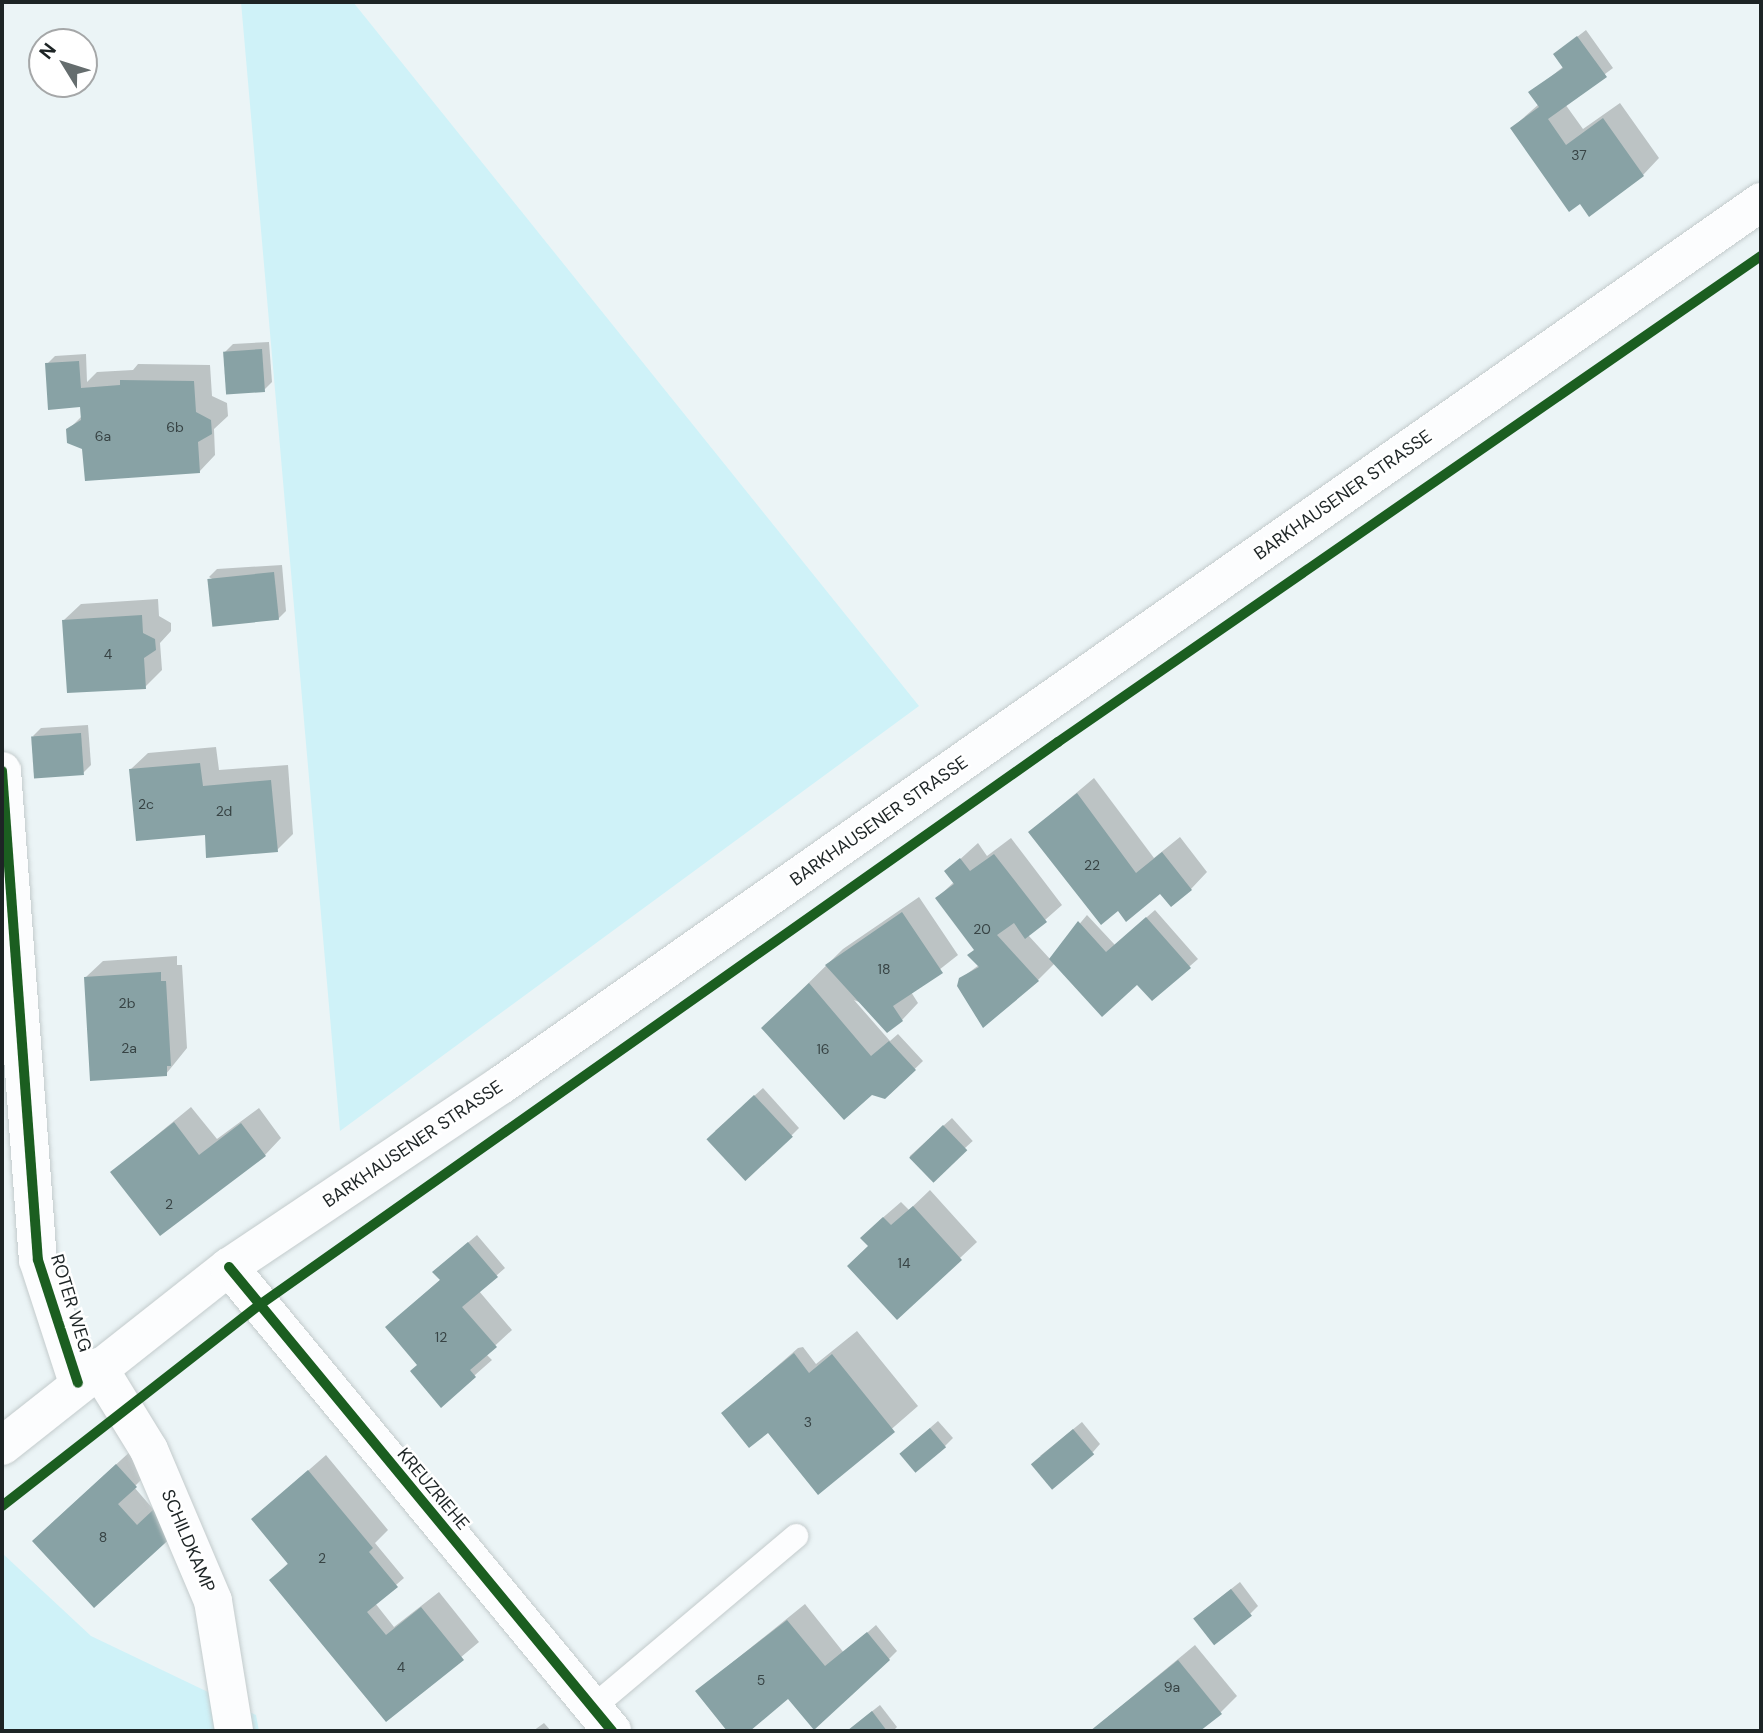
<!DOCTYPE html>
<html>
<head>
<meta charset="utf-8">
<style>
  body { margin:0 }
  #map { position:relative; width:1763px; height:1733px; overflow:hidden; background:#ebf4f6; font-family:"DM Sans",sans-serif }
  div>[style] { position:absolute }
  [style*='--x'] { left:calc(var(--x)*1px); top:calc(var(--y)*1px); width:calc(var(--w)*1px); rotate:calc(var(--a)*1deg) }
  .green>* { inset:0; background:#cff2f8 }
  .shadow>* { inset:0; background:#0003; transform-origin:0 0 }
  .building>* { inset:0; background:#88a2a5; transform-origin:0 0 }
  .roads { filter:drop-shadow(0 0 2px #c3cbcc) drop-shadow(0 0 2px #c3cbcc) }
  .lane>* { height:24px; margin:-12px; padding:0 12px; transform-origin:12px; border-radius:12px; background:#fcfdfe }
  .street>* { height:38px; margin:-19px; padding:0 19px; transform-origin:19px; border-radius:19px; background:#fcfdfe }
  .secondary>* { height:38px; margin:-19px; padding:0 19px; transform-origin:19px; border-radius:19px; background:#fcfdfe }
  .cycleway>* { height:10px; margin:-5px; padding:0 5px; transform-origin:5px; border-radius:5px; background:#1b5e20 }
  span { translate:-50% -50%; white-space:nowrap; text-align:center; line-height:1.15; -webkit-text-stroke:5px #fff; paint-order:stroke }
  .number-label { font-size:14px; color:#384445 }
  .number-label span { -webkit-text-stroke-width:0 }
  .street-label { font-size:18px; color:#1d2425 }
  .frame { position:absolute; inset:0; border:4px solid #1d2425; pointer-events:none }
  .north { position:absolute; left:28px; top:28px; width:70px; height:70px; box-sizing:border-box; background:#fff; border:2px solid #a5a7a8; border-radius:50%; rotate:308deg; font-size:19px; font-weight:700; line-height:28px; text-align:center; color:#1d2425 }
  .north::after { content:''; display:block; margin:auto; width:24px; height:32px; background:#656d6e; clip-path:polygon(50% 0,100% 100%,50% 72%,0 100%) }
</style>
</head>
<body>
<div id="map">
  <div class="green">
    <div style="clip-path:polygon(241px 2px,353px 2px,919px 706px,340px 1131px)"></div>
    <div style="clip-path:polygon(2px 1553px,91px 1636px,256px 1715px,259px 1731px,2px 1731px)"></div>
  </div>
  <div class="shadow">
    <div style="clip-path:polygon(1586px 30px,1613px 68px,1565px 104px,1583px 129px,1620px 103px,1659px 158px,1643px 175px,1512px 128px,1539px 104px,1531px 93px,1564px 66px,1555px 54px)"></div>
    <div style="clip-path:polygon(269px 342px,272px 382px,264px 390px,225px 352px,233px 344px)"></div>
    <div style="clip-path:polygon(86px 354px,87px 382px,97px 372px,133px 370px,138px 364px,210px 365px,212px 396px,227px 403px,228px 416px,214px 429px,215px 455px,199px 472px,84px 448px,68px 430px,82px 416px,82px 406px,47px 364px,55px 356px)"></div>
    <div style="clip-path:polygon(282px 565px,286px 611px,278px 619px,209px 577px,217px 569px)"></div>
    <div style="clip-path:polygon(158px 599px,159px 616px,171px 623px,171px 631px,160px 643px,162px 670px,145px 687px,64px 620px,81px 604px)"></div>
    <div style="clip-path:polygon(88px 725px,91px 765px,83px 773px,33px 736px,41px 728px)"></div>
    <div style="clip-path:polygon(216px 747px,219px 770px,288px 765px,293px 834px,277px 850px,206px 833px,131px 769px,148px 753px)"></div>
    <div style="clip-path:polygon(1094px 778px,1154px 858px,1180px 837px,1207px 872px,1191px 889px,1160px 892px,1118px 909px,1030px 832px)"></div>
    <div style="clip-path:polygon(1011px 838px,1062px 905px,1028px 935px,1050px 959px,1087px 915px,1115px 945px,1155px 910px,1198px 959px,1152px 999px,1137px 983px,1055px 963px,1038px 980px,960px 979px,979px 965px,976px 948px,937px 898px,954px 882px,946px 872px,978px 843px,987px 856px)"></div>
    <div style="clip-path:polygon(919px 897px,958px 955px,911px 992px,918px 1003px,902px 1020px,854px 1000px,890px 1041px,898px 1034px,923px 1061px,898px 1085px,780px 1011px,843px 949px)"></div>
    <div style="clip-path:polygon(177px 956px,177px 965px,182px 965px,187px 1048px,166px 1074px,86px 977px,103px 961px)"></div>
    <div style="clip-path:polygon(763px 1088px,799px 1128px,791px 1136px,715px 1131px)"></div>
    <div style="clip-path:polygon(191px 1107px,217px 1139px,259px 1108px,281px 1138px,265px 1155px,112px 1172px)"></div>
    <div style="left:952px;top:1118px;width:31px;height:57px;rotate:48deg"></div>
    <div style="clip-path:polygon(930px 1190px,977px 1242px,897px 1317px,879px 1221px,901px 1202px,909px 1210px)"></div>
    <div style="clip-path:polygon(477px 1235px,505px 1268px,479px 1291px,512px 1330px,486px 1354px,492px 1360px,441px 1405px,419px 1364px,387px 1327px,441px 1279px,443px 1264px)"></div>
    <div style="clip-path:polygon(857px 1331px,918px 1406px,818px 1493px,768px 1430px,724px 1413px,798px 1348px,803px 1347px,816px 1364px)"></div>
    <div style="clip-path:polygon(938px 1421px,953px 1438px,945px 1446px,909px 1446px)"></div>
    <div style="clip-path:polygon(1082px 1422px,1100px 1444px,1093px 1452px,1040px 1456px)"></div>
    <div style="clip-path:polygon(133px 1449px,152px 1469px,134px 1487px,173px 1532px,51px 1524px)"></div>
    <div style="clip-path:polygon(326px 1455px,388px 1530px,375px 1543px,404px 1578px,375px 1603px,394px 1627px,439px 1592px,479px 1642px,386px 1720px,272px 1580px,289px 1562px,253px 1519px)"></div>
    <div style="clip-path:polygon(1240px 1582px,1258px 1606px,1250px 1614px,1203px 1611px)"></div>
    <div style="clip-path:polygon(805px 1604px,844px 1653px,876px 1625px,897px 1651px,889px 1659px,789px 1697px,747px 1731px,730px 1731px,697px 1691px)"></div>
    <div style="clip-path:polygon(1195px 1645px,1237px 1696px,1220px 1713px,1198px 1731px,1091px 1731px)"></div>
    <div style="clip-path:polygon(880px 1705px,897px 1727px,893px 1731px,847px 1731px)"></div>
    <div style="clip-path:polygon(544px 1723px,551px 1731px,533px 1731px)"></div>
  </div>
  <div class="building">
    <div style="clip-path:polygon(1577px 36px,1607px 77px,1548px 119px,1566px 145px,1603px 118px,1644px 176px,1589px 217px,1580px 204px,1569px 212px,1510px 128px,1539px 107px,1528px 92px,1563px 68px,1553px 54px)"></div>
    <div style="left:262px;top:349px;width:43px;height:39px;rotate:86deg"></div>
    <div style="clip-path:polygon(79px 361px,81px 388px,120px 385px,120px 380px,194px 381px,196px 412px,211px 420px,212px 434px,198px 442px,200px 473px,85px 481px,82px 449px,67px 443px,66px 429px,81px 420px,80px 407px,48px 410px,45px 363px)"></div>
    <div style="left:274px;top:572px;width:48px;height:67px;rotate:84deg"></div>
    <div style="clip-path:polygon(142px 615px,143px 633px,155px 639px,156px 650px,144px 658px,146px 689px,67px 693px,62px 620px)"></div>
    <div style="left:81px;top:733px;width:42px;height:50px;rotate:86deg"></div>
    <div style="clip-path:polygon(200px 763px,203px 786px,271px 780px,278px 852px,206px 858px,205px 835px,136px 841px,129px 769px)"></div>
    <div style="clip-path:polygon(1077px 793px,1136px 873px,1162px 852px,1192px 890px,1171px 907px,1160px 894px,1126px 922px,1118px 911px,1101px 925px,1028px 832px)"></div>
    <div style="clip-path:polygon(994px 854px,1047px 922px,1025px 939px,1014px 923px,997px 935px,1039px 981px,983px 1028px,957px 986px,959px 978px,979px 967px,967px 955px,974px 950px,935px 898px,954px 884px,944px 871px,960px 858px,970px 871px)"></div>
    <div style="clip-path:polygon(902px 912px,943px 973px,893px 1006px,903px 1021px,887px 1033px,825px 965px)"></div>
    <div style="clip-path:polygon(1146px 917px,1191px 968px,1152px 1001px,1137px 985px,1102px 1017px,1049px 959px,1078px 921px,1106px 952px)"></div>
    <div style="clip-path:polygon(161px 972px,161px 981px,166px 981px,171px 1066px,167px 1066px,167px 1076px,90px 1081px,84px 977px)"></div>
    <div style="clip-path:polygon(809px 983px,871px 1056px,889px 1041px,916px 1070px,885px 1099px,872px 1095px,844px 1120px,761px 1028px)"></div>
    <div style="left:754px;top:1095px;width:57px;height:65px;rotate:47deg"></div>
    <div style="clip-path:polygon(174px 1122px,199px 1155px,241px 1123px,266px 1156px,160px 1236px,110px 1172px)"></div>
    <div style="left:943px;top:1125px;width:35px;height:47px;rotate:46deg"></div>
    <div style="clip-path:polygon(913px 1206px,962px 1260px,897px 1320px,847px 1266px,868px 1246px,860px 1238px,883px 1217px,891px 1225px)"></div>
    <div style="clip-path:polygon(468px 1242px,498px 1277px,462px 1307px,497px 1347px,470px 1370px,476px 1377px,441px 1408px,410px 1371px,417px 1365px,385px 1327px,440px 1280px,432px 1272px)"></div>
    <div style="clip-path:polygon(794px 1353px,809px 1373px,832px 1354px,895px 1432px,818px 1495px,768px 1433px,749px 1448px,721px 1413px)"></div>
    <div style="left:930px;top:1428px;width:25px;height:40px;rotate:50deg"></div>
    <div style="left:1073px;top:1429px;width:33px;height:55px;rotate:50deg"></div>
    <div style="clip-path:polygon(116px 1464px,137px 1487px,118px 1504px,137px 1525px,153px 1510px,175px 1534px,94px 1608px,32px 1541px)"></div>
    <div style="clip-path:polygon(308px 1470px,373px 1548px,369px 1552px,398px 1587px,367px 1612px,386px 1635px,421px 1607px,464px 1660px,386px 1722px,269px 1580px,288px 1564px,251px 1519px)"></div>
    <div style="left:1231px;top:1589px;width:34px;height:48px;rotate:52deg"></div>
    <div style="clip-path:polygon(787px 1620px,825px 1666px,867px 1632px,890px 1660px,814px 1730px,788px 1699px,750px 1731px,727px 1731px,695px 1691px)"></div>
    <div style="clip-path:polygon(1178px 1660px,1222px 1714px,1200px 1731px,1090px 1731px)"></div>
    <div style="clip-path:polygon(872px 1711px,887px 1731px,847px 1731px)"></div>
  </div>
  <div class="roads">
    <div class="lane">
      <div style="--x:592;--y:1708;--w:267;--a:-40.1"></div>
    </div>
    <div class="street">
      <div style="--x:2;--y:771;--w:490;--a:85.8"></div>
      <div style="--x:38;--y:1260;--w:129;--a:72"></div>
      <div style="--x:229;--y:1267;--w:602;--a:50.46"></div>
      <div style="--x:98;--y:1367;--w:97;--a:58.4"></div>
      <div style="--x:149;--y:1450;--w:164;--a:67"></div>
      <div style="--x:213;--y:1601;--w:132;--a:80.8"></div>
    </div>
    <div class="secondary">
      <div style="--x:2;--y:1446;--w:289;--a:-38.3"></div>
      <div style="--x:229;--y:1267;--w:327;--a:-33.8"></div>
      <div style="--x:501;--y:1085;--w:1539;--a:-35.02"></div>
    </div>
  </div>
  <div class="cycleway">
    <div style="--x:2;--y:771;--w:490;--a:85.8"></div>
    <div style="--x:38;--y:1260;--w:129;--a:72"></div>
    <div style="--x:229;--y:1267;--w:602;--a:50.46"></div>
    <div style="--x:2;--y:1506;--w:325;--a:-38"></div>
    <div style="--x:258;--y:1306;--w:979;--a:-35.18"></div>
    <div style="--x:1058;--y:742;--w:855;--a:-34.66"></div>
  </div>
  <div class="number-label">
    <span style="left:1579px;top:155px">37</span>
    <span style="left:175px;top:427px">6b</span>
    <span style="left:103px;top:436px">6a</span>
    <span style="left:108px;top:654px">4</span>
    <span style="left:146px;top:804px">2c</span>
    <span style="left:224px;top:811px">2d</span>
    <span style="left:1092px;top:865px">22</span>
    <span style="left:982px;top:929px">20</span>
    <span style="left:884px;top:969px">18</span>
    <span style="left:127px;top:1003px">2b</span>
    <span style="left:129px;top:1048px">2a</span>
    <span style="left:823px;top:1049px">16</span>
    <span style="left:169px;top:1204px">2</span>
    <span style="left:904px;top:1263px">14</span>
    <span style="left:441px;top:1337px">12</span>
    <span style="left:808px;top:1422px">3</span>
    <span style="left:103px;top:1537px">8</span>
    <span style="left:322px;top:1558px">2</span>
    <span style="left:401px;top:1667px">4</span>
    <span style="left:761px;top:1680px">5</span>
    <span style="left:1172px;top:1687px">9a</span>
  </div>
  <div class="street-label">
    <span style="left:1343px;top:495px;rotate:-35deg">BARKHAUSENER STRASSE</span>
    <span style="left:879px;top:821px;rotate:-35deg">BARKHAUSENER STRASSE</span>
    <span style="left:413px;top:1144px;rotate:-34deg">BARKHAUSENER STRASSE</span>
    <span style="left:71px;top:1303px;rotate:73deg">ROTER WEG</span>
    <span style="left:433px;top:1489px;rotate:50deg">KREUZRIEHE</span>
    <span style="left:188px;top:1541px;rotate:67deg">SCHILDKAMP</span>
  </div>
  <div class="frame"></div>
  <div class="north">N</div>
</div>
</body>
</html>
